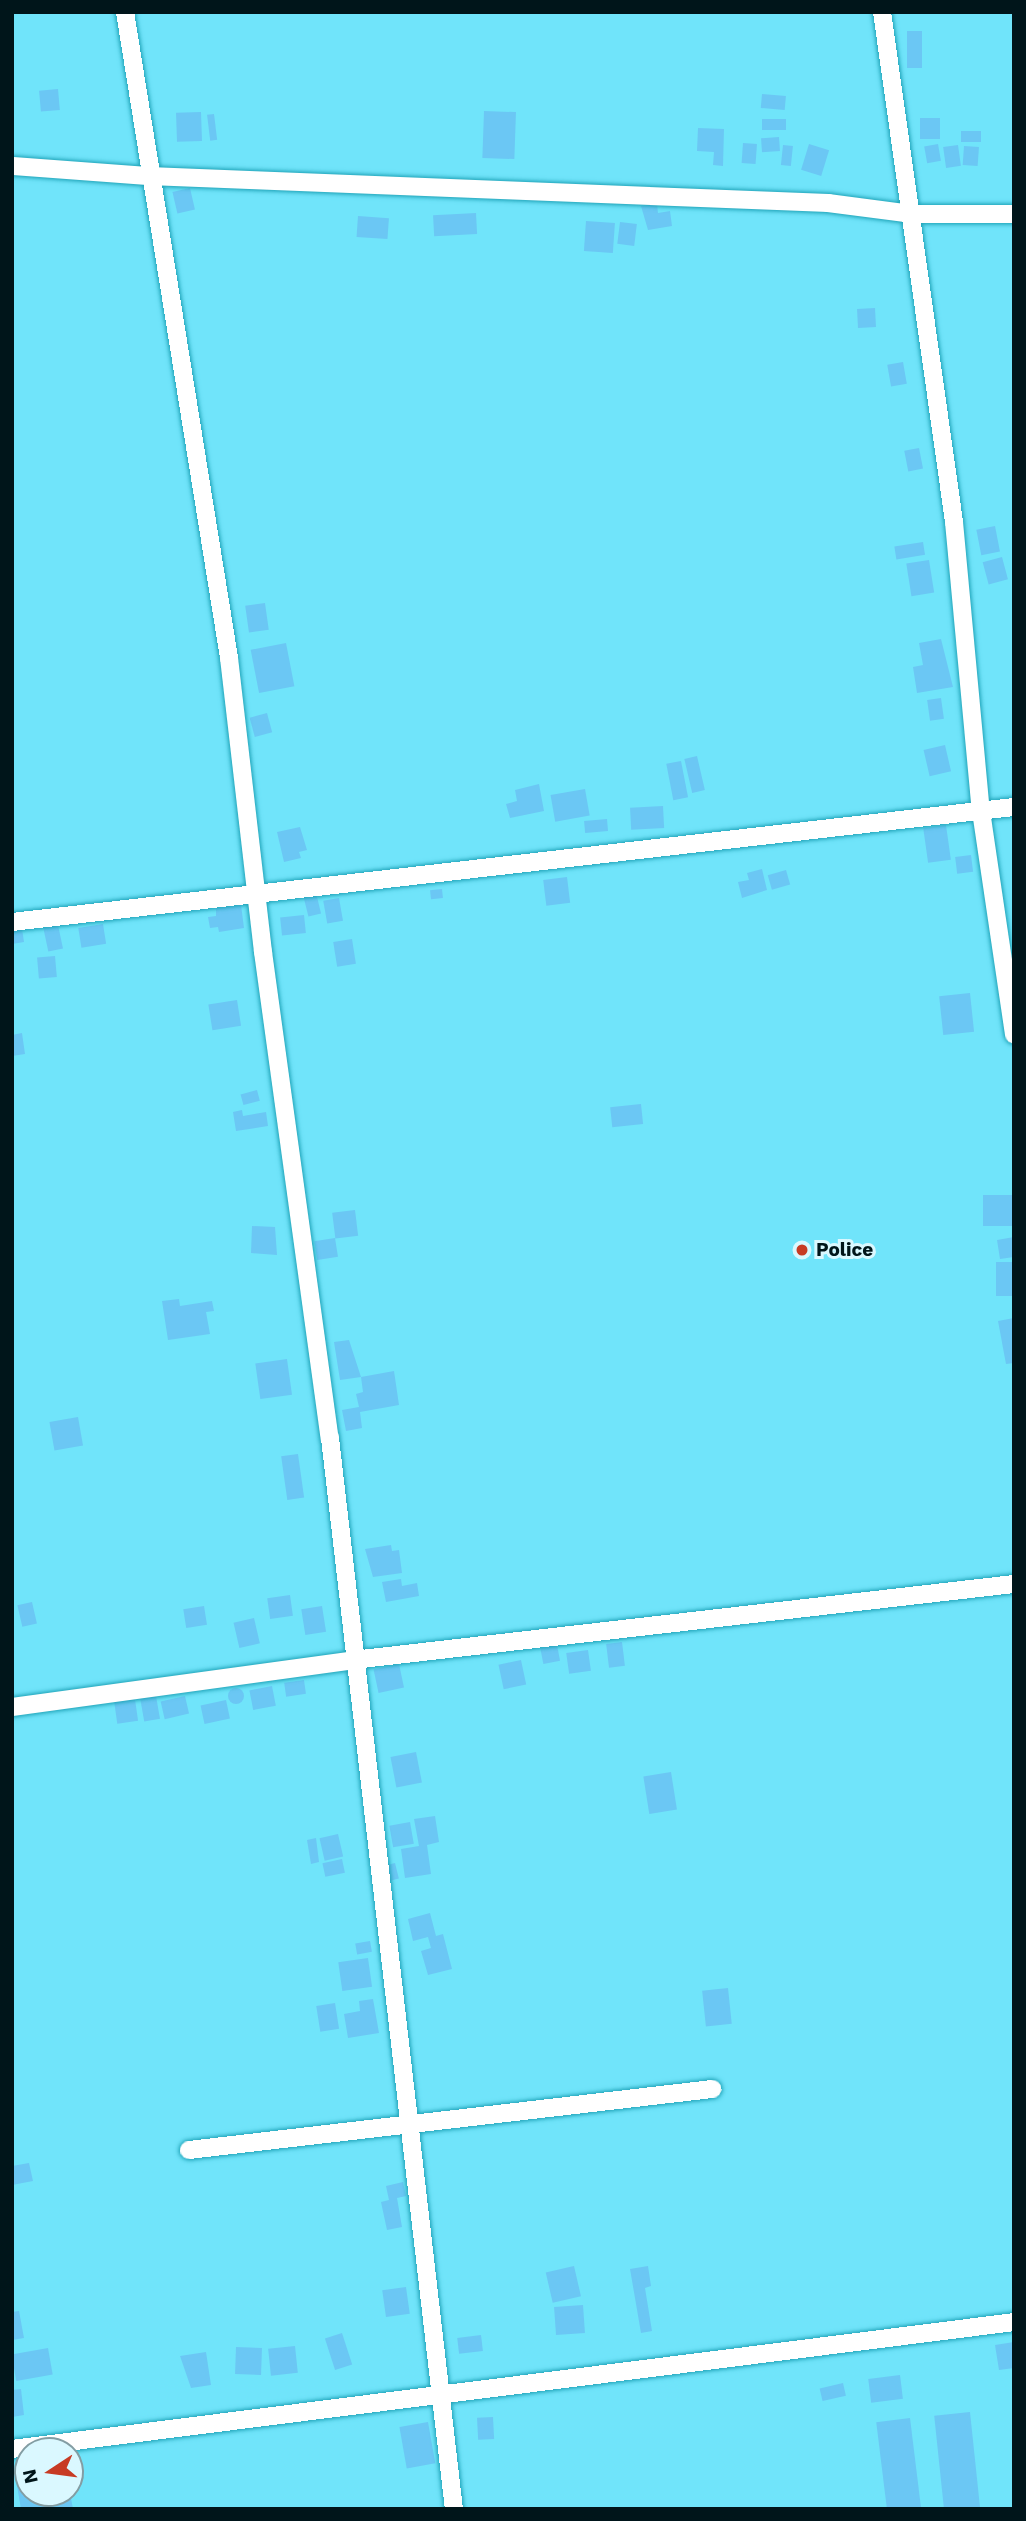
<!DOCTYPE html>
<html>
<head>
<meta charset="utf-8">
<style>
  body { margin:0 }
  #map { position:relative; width:1026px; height:2521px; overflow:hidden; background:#70e4fa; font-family:"Work Sans",sans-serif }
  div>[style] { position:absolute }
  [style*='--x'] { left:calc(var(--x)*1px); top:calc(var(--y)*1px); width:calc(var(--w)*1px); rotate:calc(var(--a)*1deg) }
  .building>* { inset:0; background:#6bc7f4; transform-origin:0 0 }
  .round { border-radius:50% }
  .roads { filter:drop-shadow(0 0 2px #20a4b9) drop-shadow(0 0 2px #20a4b9) }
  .minor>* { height:18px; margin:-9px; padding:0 9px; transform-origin:9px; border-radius:9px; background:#fff }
  .dots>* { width:19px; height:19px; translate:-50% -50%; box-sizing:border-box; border:4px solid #daf8ff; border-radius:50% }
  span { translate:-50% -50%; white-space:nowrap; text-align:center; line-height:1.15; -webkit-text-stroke:6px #daf8ff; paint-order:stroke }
  .poi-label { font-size:19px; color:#00151a; font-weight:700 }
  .left { translate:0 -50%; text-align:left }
  .frame { position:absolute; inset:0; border:14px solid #00151a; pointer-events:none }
  .north { position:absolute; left:14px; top:2437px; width:70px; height:70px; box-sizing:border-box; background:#daf8ff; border:2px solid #839da3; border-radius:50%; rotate:257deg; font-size:19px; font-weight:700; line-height:28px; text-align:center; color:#00151a }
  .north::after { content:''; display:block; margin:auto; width:24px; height:32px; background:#c73b24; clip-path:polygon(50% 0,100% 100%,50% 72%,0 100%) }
</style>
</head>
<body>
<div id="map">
  <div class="building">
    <div style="left:907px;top:31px;width:15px;height:37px"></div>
    <div style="left:58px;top:89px;width:21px;height:19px;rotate:85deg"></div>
    <div style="left:762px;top:94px;width:24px;height:14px;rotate:5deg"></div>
    <div style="left:484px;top:111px;width:32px;height:47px;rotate:2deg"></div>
    <div style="left:201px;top:112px;width:29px;height:25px;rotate:88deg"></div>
    <div style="left:214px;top:114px;width:26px;height:7px;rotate:83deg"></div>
    <div style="left:920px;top:118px;width:20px;height:21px"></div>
    <div style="left:786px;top:119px;width:11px;height:24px;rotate:90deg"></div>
    <div style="clip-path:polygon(698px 128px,724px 129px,723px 166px,713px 165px,714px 152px,697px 151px)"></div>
    <div style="left:961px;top:131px;width:20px;height:11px"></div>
    <div style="left:779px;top:137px;width:14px;height:18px;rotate:86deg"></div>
    <div style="left:743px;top:143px;width:14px;height:20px;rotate:4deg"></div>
    <div style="left:809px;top:144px;width:21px;height:27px;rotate:17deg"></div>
    <div style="left:938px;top:144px;width:17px;height:14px;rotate:80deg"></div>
    <div style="left:783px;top:145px;width:10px;height:20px;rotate:6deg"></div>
    <div style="left:958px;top:145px;width:21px;height:15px;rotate:82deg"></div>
    <div style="left:964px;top:146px;width:15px;height:19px;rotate:4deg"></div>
    <div style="left:190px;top:188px;width:22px;height:18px;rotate:77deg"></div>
    <div style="clip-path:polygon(657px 204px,658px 213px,670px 211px,672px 226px,648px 230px,641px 206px)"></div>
    <div style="left:476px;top:213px;width:21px;height:43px;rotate:87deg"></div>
    <div style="left:358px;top:216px;width:31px;height:21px;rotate:4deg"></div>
    <div style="left:586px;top:221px;width:29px;height:30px;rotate:4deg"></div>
    <div style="left:620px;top:222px;width:17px;height:22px;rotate:7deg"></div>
    <div style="left:875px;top:308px;width:19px;height:18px;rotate:87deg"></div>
    <div style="left:903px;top:362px;width:22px;height:16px;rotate:80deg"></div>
    <div style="left:919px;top:448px;width:21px;height:15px;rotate:79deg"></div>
    <div style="left:995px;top:526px;width:26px;height:19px;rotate:79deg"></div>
    <div style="left:923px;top:542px;width:13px;height:29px;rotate:81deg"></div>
    <div style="left:1002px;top:557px;width:23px;height:20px;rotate:75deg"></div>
    <div style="left:929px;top:560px;width:33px;height:23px;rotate:81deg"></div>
    <div style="left:265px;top:603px;width:27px;height:20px;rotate:82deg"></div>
    <div style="clip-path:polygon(941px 639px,953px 687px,917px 693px,913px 667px,923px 665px,919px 643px)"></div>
    <div style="left:286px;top:643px;width:44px;height:36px;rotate:79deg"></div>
    <div style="left:941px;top:698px;width:21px;height:14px;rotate:82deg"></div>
    <div style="left:267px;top:713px;width:20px;height:18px;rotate:75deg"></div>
    <div style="left:945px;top:745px;width:27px;height:22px;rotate:77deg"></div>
    <div style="left:697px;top:756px;width:35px;height:13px;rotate:77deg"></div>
    <div style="left:681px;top:761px;width:37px;height:15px;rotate:79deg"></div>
    <div style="clip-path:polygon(539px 784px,544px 811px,510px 818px,506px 804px,517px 801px,515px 790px)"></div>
    <div style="left:585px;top:789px;width:27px;height:35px;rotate:80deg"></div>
    <div style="left:663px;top:806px;width:22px;height:33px;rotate:87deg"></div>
    <div style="left:607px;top:819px;width:12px;height:23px;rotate:85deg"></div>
    <div style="left:946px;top:825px;width:35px;height:23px;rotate:82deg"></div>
    <div style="clip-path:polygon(300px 827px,307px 850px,299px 852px,301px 858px,284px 862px,277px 832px)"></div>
    <div style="left:971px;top:855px;width:17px;height:16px;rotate:83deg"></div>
    <div style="clip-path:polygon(762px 869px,767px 890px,742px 898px,738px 882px,749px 880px,747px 873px)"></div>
    <div style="left:786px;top:870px;width:15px;height:19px;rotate:74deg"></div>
    <div style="left:567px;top:877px;width:26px;height:24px;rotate:83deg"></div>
    <div style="left:442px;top:889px;width:9px;height:12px;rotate:84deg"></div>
    <div style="left:316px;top:893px;width:21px;height:13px;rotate:76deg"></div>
    <div style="left:339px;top:898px;width:23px;height:16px;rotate:80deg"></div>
    <div style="clip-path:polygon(241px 905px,244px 928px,219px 932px,218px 927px,210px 928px,208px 917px,216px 916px,216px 908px)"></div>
    <div style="left:304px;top:915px;width:18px;height:24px;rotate:84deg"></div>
    <div style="clip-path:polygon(21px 922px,24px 942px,12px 944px,12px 923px)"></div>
    <div style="left:103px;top:924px;width:20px;height:25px;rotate:81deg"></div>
    <div style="left:58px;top:925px;width:24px;height:15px;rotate:78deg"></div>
    <div style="left:352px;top:939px;width:25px;height:19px;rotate:81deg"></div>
    <div style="left:55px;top:956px;width:21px;height:18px;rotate:85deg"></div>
    <div style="left:970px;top:993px;width:39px;height:31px;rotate:84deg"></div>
    <div style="left:237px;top:1000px;width:26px;height:29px;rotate:81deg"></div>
    <div style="clip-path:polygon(22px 1033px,25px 1054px,12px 1056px,12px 1035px)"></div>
    <div style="left:257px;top:1090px;width:11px;height:17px;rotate:75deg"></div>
    <div style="left:641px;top:1104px;width:20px;height:31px;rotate:84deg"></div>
    <div style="clip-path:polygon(242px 1110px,243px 1116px,266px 1112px,268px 1126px,236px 1131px,233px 1112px)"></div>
    <div style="left:1014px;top:1195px;width:31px;height:31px;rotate:90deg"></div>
    <div style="left:355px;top:1210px;width:26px;height:23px;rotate:83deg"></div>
    <div style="clip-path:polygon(252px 1226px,275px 1227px,277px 1255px,251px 1253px)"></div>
    <div style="clip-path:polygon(1014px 1237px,1014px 1257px,1000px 1259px,997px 1240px)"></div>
    <div style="left:335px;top:1238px;width:19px;height:21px;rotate:81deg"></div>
    <div style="left:1014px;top:1262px;width:34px;height:18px;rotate:90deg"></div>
    <div style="clip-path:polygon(179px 1299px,180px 1306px,212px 1301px,214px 1311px,206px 1312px,210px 1334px,168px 1340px,162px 1301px)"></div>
    <div style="clip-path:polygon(1014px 1318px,1014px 1363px,1006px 1364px,998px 1321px)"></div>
    <div style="clip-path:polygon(349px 1340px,361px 1377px,394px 1371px,399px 1405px,360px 1412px,362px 1428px,346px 1431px,342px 1410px,359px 1407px,356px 1394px,363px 1392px,361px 1377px,340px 1380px,334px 1342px)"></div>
    <div style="left:287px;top:1359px;width:36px;height:32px;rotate:82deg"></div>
    <div style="left:78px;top:1417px;width:29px;height:29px;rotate:80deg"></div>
    <div style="left:298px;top:1454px;width:44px;height:17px;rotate:82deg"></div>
    <div style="clip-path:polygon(391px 1545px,392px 1551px,399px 1550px,402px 1573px,373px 1577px,365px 1549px)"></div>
    <div style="clip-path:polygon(401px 1579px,402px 1586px,417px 1583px,419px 1596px,386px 1602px,382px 1582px)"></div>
    <div style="left:290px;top:1595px;width:21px;height:23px;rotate:82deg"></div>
    <div style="left:32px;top:1602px;width:22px;height:15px;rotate:77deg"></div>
    <div style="left:204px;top:1606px;width:19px;height:21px;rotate:81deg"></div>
    <div style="left:322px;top:1606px;width:26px;height:21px;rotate:81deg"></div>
    <div style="left:254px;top:1618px;width:26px;height:21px;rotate:77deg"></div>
    <div style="left:622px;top:1642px;width:24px;height:16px;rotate:83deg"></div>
    <div style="left:557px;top:1645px;width:16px;height:17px;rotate:79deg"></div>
    <div style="left:588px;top:1650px;width:21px;height:22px;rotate:82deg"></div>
    <div style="left:521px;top:1660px;width:25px;height:23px;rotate:78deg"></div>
    <div style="left:399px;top:1664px;width:24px;height:26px;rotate:78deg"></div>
    <div style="left:304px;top:1680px;width:14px;height:20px;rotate:82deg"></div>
    <div style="left:272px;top:1686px;width:20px;height:23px;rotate:79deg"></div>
    <div class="round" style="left:228px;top:1688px;width:16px;height:16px"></div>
    <div style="left:156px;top:1696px;width:23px;height:16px;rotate:80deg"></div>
    <div style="left:185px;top:1696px;width:18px;height:25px;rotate:77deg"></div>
    <div style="left:135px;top:1699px;width:22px;height:21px;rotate:82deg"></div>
    <div style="left:226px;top:1700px;width:19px;height:26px;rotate:78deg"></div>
    <div style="left:416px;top:1752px;width:31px;height:26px;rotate:79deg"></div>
    <div style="left:671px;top:1772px;width:38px;height:28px;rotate:81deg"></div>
    <div style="clip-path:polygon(435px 1816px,439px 1842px,427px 1845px,431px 1874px,405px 1878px,401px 1849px,419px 1846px,414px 1819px)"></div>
    <div style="left:410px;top:1822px;width:22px;height:21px;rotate:80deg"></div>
    <div style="left:338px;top:1834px;width:23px;height:19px;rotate:77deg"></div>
    <div style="clip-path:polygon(316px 1838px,319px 1862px,311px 1864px,307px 1840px)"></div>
    <div style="left:342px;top:1859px;width:14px;height:20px;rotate:78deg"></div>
    <div style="left:395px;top:1863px;width:16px;height:10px;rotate:76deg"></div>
    <div style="clip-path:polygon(430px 1913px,436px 1936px,443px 1934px,452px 1969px,428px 1975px,421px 1951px,431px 1948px,428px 1937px,413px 1941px,408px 1919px)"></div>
    <div style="left:370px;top:1941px;width:11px;height:15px;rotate:80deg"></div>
    <div style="left:368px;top:1958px;width:29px;height:30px;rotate:82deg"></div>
    <div style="left:728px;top:1988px;width:36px;height:26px;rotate:84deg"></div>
    <div style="clip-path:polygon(373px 1999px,379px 2033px,348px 2038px,344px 2014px,360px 2011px,359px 2001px)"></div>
    <div style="left:335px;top:2003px;width:26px;height:19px;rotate:81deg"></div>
    <div style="clip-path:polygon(29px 2163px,33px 2181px,12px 2185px,12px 2166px)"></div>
    <div style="clip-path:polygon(403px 2182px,406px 2196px,397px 2198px,402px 2227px,387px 2230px,381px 2202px,389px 2200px,386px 2186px)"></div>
    <div style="left:574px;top:2266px;width:31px;height:29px;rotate:77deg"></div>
    <div style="clip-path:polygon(648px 2266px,651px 2286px,645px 2288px,652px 2331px,641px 2333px,630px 2269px)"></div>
    <div style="left:406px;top:2287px;width:27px;height:24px;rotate:82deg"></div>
    <div style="left:583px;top:2305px;width:28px;height:29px;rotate:86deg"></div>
    <div style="clip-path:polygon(19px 2311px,24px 2338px,12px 2340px,12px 2312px)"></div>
    <div style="left:342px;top:2333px;width:33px;height:18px;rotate:72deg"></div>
    <div style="left:481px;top:2335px;width:16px;height:24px;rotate:83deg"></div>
    <div style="clip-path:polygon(1014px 2342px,1014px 2368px,999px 2370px,995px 2345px)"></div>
    <div style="left:295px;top:2346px;width:27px;height:27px;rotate:84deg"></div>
    <div style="left:236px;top:2347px;width:26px;height:27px;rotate:2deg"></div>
    <div style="left:48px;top:2348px;width:27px;height:37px;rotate:80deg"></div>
    <div style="clip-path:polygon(206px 2352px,211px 2385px,191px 2388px,180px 2356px)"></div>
    <div style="left:900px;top:2375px;width:24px;height:32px;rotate:83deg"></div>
    <div style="left:843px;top:2383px;width:13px;height:24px;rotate:77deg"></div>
    <div style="clip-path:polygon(21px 2389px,24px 2415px,12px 2417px,12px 2390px)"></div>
    <div style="left:970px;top:2412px;width:98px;height:36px;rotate:84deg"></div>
    <div style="left:493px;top:2417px;width:22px;height:16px;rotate:87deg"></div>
    <div style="left:910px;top:2418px;width:92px;height:34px;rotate:83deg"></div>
    <div style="left:428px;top:2422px;width:42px;height:29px;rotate:80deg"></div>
    <div style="clip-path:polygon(28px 2478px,28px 2493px,70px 2493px,73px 2509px,21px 2509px,16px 2480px)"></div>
  </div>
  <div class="roads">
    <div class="minor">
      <div style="--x:125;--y:12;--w:654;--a:80.85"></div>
      <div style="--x:229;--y:658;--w:296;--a:83.4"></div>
      <div style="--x:263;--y:952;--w:491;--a:82.2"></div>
      <div style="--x:330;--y:1438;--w:1078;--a:83.4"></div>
      <div style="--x:882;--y:12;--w:515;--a:81.96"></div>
      <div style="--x:954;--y:522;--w:290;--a:84.7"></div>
      <div style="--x:981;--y:811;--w:226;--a:81.6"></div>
      <div style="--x:12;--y:166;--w:137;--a:4.2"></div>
      <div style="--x:149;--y:176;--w:680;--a:2.28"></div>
      <div style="--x:828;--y:203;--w:86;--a:7.4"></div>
      <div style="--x:913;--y:214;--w:101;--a:0"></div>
      <div style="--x:12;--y:922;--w:1009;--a:-6.55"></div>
      <div style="--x:12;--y:1707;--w:344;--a:-7.8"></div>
      <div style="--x:353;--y:1660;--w:665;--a:-6.56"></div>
      <div style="--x:189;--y:2150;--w:527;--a:-6.65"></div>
      <div style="--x:12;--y:2449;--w:1010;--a:-7.22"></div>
    </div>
  </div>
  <div class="dots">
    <div style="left:802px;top:1250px;background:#c73b24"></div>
  </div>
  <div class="poi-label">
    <span class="left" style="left:816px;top:1250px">Police</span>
  </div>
  <div class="frame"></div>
  <div class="north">N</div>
</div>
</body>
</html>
